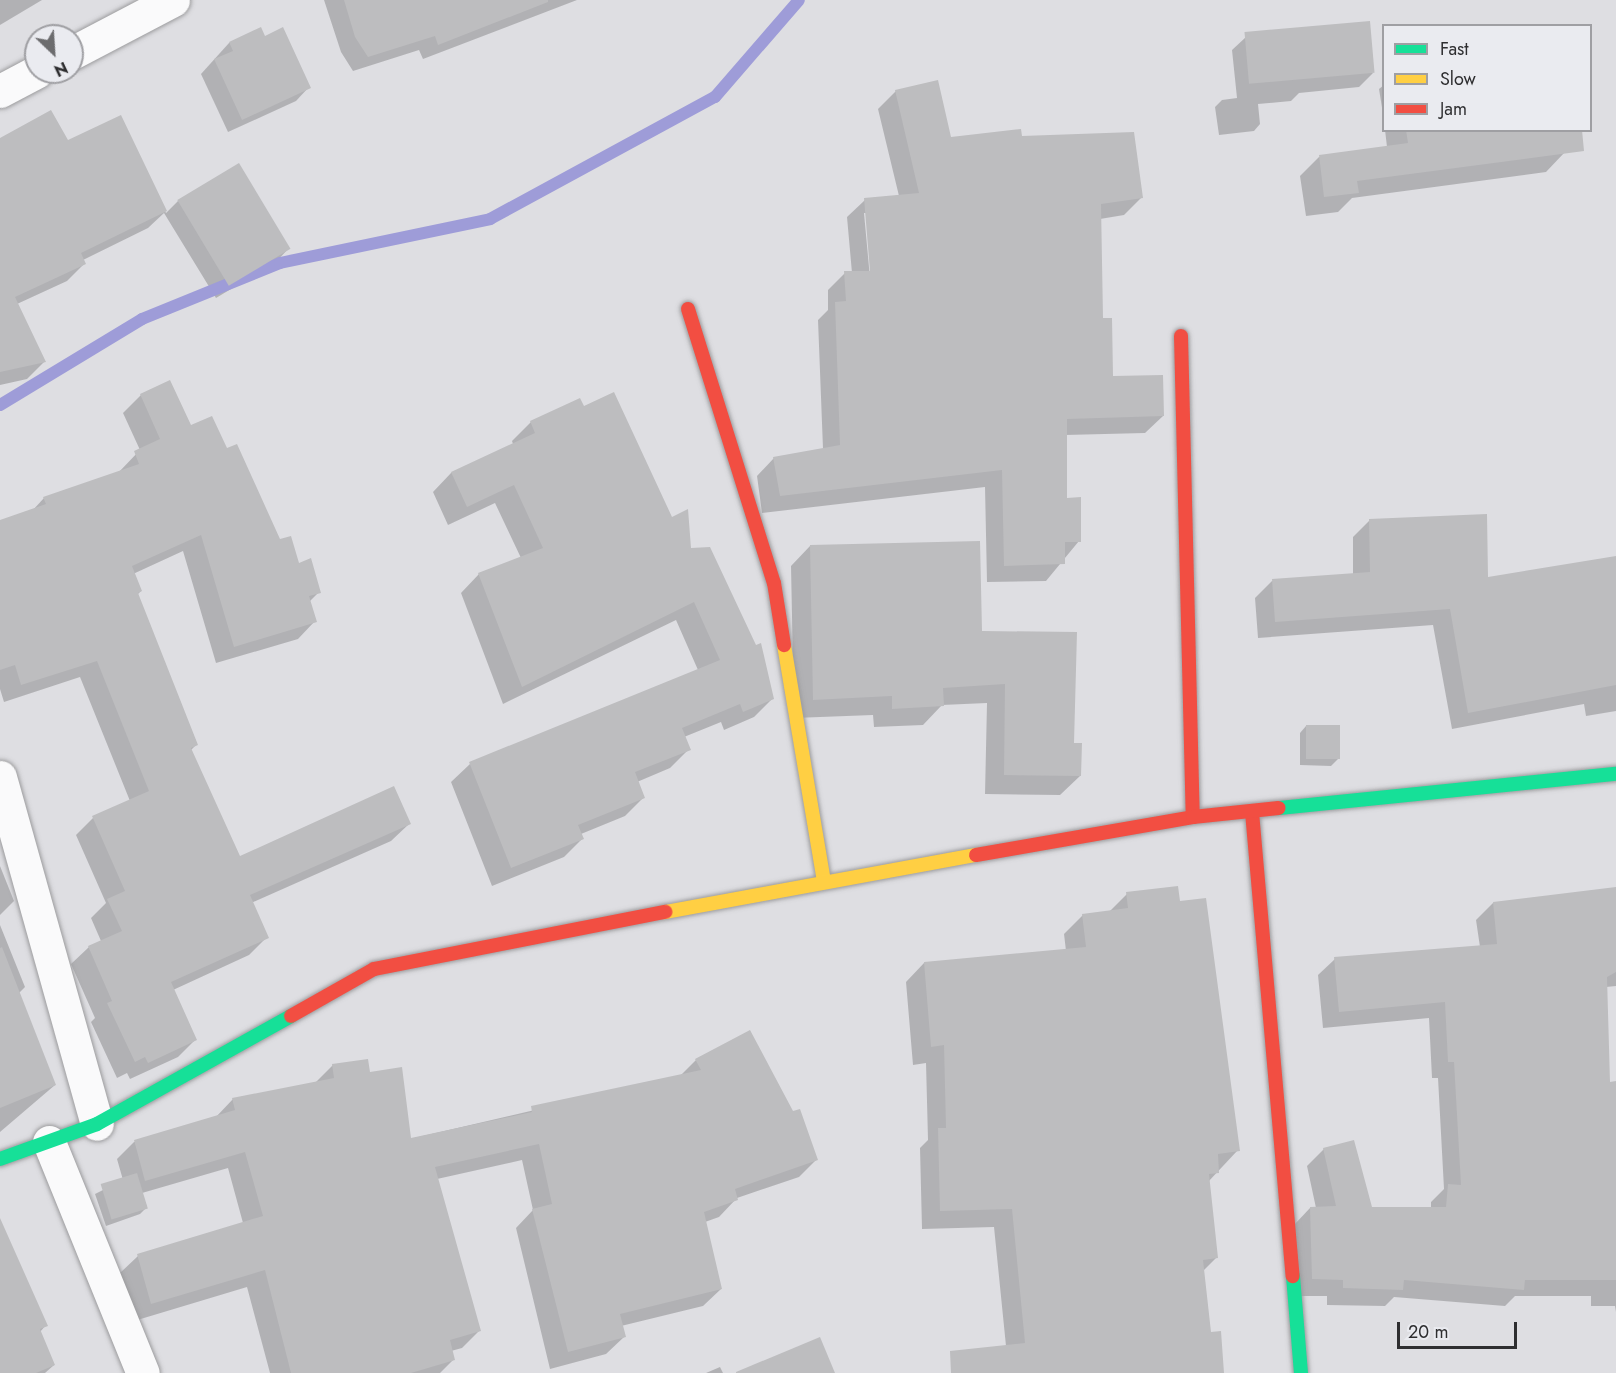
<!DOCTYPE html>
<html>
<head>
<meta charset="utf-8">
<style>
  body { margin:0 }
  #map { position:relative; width:1616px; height:1373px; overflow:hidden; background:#dedee2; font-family:Jost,sans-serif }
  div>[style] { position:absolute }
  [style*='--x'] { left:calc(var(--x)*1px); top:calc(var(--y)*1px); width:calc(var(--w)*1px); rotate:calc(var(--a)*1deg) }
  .shadow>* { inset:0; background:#0003 }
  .stream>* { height:12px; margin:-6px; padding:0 6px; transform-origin:6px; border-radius:6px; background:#9e9cd8 }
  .building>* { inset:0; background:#bdbdbf; transform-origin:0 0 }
  .roads { filter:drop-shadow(0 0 2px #9c9c9e) drop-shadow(0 0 2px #9c9c9e) }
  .street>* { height:33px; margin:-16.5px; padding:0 16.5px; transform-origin:16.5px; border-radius:16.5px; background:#fafafb }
  .fast>* { height:14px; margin:-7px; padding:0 7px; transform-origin:7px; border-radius:7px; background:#16e098 }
  .slow>* { height:14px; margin:-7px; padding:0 7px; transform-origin:7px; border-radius:7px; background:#ffcf43 }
  .jam>* { height:14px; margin:-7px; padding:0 7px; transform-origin:7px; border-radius:7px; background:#f24e42 }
  span { translate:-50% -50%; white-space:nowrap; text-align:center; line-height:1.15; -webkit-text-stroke:4.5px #eaebf0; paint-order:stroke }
  .legend { position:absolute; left:1382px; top:24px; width:210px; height:108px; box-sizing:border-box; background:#eaebf0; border:2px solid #9f9fa3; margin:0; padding:8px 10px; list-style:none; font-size:18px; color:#2e2e30 }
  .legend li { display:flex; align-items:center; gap:12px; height:30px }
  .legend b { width:30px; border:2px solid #9f9fa3 }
  .north { position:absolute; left:24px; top:24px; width:60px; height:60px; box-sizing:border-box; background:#eaebf0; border:2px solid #9f9fa3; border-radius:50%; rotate:155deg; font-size:16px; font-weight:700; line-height:24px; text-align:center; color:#2e2e30 }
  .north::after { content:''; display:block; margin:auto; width:21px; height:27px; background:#6c6c6e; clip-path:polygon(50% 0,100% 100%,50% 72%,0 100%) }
  .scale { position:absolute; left:1397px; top:1322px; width:120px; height:27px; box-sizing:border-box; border:3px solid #2e2e30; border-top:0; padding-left:8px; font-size:18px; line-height:21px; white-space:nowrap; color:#2e2e30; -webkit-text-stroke:4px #eaebf0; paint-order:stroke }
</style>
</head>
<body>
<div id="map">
  <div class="shadow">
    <div style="clip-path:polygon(0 0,42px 0,0 25px)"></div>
    <div style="clip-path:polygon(324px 0,577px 0,423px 59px,419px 50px,353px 71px,341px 52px)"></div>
    <div style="clip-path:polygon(1246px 37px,1373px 73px,1359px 87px,1299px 93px,1291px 101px,1258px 104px,1260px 124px,1254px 131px,1219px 135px,1215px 107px,1222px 100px,1237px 98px,1232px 50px)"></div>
    <div style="clip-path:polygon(264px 38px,309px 87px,296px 101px,228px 132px,201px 74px,229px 43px)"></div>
    <div style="clip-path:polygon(1384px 85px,1384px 120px,1379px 89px)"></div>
    <div style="clip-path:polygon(evenodd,896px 91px,950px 138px,1021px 137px,1141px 198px,1124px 215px,1100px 219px,1101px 319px,1112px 378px,1163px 416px,1145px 433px,1065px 435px,1066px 499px,1079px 541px,1046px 581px,987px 582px,985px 487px,762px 513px,757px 476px,774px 458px,823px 449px,818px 320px,828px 310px,828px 290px,845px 273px,852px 273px,847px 217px,865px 200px,899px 196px,878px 109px,896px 91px,864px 213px,867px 213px,873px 278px,870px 278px,864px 213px)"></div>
    <div style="clip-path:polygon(120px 117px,166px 213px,178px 201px,289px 248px,276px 262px,216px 298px,164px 213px,148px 228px,83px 260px,84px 264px,67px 281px,17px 304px,44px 362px,27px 379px,0 385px,0 139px,67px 142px)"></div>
    <div style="clip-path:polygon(1385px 130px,1562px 130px,1565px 152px,1546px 172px,1352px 198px,1338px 212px,1306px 216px,1300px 176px,1319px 157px,1387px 147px)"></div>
    <div style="clip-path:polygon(141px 395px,226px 450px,279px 541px,319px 592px,309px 602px,315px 621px,298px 639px,216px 663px,183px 551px,133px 574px,141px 591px,137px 595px,197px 744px,190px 751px,239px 858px,409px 824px,391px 841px,251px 903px,267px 937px,249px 955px,173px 990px,195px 1040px,178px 1057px,130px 1079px,127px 1073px,117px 1078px,91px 1022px,95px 1018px,71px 964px,89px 947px,101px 941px,91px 918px,106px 903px,76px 835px,93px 818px,130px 801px,80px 677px,4px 702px,0 689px,0 522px,32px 511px,44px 498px,118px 473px,140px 450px,123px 413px)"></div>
    <div style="clip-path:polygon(583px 408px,671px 519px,755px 647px,760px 645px,773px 698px,754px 717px,724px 730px,721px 722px,684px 737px,689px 749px,670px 768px,637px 782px,643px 798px,625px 816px,581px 834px,582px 839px,564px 857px,492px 886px,451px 782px,470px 764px,698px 670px,676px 620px,503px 704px,461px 593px,479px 574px,521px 558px,495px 503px,448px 525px,433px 492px,451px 473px,513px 444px,512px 441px,531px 422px)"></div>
    <div style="clip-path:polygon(1370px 520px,1487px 579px,1616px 558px,1616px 711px,1586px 716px,1584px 704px,1452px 729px,1433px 625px,1258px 638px,1255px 598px,1272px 581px,1353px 575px,1353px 537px)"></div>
    <div style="clip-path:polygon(810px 546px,980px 632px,1080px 776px,1060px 795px,985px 794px,987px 703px,942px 705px,923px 725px,874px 727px,873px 715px,794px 718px,791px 566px)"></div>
    <div style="clip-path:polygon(1306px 726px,1338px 759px,1331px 766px,1300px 765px,1300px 733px)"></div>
    <div style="clip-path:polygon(0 866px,14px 901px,0 915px)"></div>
    <div style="clip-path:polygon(1616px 889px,1616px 986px,1606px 987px,1609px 1083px,1616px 1083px,1616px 1312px,1615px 1306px,1591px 1306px,1591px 1296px,1515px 1296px,1505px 1306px,1394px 1297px,1385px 1306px,1327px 1305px,1327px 1296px,1295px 1296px,1294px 1225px,1310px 1208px,1316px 1208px,1307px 1166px,1324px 1149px,1371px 1209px,1431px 1209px,1431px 1202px,1444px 1189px,1438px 1078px,1432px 1078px,1429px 1018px,1323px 1028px,1318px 975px,1335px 959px,1480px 947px,1476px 920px,1493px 903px)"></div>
    <div style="clip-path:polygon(1127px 894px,1238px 1150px,1208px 1182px,1216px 1258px,1203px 1271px,1210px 1333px,1222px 1373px,984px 1373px,1006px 1346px,994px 1227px,922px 1229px,920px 1148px,928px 1140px,926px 1063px,913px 1065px,906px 982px,924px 963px,1066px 951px,1064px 934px,1083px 915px,1109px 912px)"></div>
    <div style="clip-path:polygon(0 925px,25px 987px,19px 993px,55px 1085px,0 1132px)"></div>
    <div style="clip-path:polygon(696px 1060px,816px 1160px,799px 1177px,737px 1198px,719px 1217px,705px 1222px,721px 1289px,703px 1306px,621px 1326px,624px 1337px,606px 1354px,550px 1369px,516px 1228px,533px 1210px,522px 1160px,437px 1179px,479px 1331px,462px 1348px,451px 1351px,453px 1360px,440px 1373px,270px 1373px,247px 1287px,134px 1321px,120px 1273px,138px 1256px,243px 1223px,228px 1168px,142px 1193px,147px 1207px,140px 1214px,106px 1226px,95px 1194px,123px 1180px,117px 1159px,134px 1142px,215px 1118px,233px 1099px,314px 1084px,333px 1065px,369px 1074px,410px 1139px,680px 1076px)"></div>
    <div style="clip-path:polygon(0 1258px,46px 1325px,40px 1332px,54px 1365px,45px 1373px,0 1373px)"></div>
    <div style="clip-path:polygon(720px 1367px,723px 1373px,706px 1373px)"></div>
  </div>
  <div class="stream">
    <div style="--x:0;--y:405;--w:166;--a:-31.2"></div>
    <div style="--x:142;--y:319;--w:149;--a:-22.1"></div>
    <div style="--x:280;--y:263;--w:215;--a:-11.8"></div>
    <div style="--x:490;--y:219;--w:256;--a:-28.5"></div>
    <div style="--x:715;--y:97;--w:128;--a:-49.1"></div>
  </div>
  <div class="building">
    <div style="clip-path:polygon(344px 0,548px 0,548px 2px,438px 45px,435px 36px,368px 57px,355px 37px)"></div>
    <div style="left:1370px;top:21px;width:52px;height:126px;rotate:85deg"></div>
    <div style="clip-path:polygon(261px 27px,265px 36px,283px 27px,311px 88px,242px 120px,214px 59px,233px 51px,229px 42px)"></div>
    <div style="clip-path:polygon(938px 80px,951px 137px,1021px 129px,1022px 136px,1134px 132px,1143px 198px,1101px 204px,1103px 318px,1112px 318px,1113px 376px,1163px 375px,1164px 416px,1067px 419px,1067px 498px,1081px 497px,1081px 542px,1065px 542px,1065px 564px,1004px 566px,1002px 470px,780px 496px,773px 457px,840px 445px,835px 302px,846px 301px,844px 271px,870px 271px,864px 198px,919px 193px,895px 90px)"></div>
    <div style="clip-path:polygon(51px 110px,68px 140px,121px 115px,167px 211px,81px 253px,86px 264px,15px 297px,46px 362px,0 372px,0 138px)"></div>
    <div style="clip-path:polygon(1406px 130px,1582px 130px,1584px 151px,1357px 181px,1359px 193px,1324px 197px,1319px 155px,1408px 143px)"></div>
    <div style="left:239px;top:163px;width:100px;height:72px;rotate:59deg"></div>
    <div style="clip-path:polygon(170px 380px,191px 425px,212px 416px,227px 448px,237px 444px,280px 539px,291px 536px,299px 563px,311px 558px,321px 593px,309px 596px,317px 622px,234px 647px,201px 535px,132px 566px,142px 591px,138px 593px,198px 745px,191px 748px,240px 856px,394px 786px,411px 824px,250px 895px,269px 938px,171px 982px,197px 1040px,148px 1063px,145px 1057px,135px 1062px,107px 1003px,112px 1001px,88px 946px,122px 931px,107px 899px,125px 891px,92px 816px,149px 791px,97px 661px,21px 685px,15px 665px,0 670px,0 520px,46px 504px,43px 497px,139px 464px,134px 451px,160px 439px,140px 394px)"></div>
    <div style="clip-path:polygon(614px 392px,672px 517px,688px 509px,691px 548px,710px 547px,756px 645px,761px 643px,774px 699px,743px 712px,740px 704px,682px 728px,691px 750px,635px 772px,645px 798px,578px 825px,584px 839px,511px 868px,469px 762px,720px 660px,694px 602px,522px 687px,478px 573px,543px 548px,514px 485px,467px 507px,451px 472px,535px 433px,530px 421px,580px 398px,584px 406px)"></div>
    <div style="clip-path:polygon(1487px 514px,1488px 577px,1616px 556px,1616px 685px,1468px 713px,1450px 609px,1275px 622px,1272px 579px,1370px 572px,1369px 519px)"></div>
    <div style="clip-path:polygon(980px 541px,982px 631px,1077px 632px,1074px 743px,1082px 743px,1081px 776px,1004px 775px,1005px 684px,943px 688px,944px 706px,892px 709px,892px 696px,813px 700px,810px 545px)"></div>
    <div style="left:1306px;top:725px;width:34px;height:34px"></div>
    <div style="clip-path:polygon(1178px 886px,1180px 901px,1206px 898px,1240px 1151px,1218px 1154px,1219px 1173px,1209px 1174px,1218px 1258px,1203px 1260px,1211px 1332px,1221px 1331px,1224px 1373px,951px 1373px,950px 1351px,1025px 1343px,1012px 1209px,940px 1211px,938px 1128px,946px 1128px,944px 1045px,931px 1047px,924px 962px,1086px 947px,1082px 914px,1128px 908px,1126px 892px)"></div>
    <div style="clip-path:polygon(1616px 887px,1616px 972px,1607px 977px,1610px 1082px,1616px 1081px,1616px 1280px,1525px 1280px,1524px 1290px,1404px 1280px,1403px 1290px,1343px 1288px,1343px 1280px,1312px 1279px,1310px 1207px,1336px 1206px,1323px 1148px,1354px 1140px,1372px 1207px,1446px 1207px,1448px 1184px,1461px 1185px,1454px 1062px,1448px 1062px,1445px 1002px,1339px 1012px,1334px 957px,1497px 944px,1493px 902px)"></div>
    <div style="clip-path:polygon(2px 947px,56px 1085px,0 1108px,0 948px)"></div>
    <div style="clip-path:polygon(750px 1030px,793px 1111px,800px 1109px,818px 1160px,735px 1189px,738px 1200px,704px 1212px,722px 1289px,620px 1314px,626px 1337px,568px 1352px,532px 1209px,552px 1204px,539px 1144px,435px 1167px,481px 1331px,450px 1340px,455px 1360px,411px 1373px,291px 1373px,265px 1270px,151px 1304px,137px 1254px,263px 1216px,245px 1152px,145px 1181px,134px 1140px,235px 1110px,232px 1098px,334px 1078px,332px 1064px,368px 1059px,370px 1072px,402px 1067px,411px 1138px,532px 1112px,531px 1106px,701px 1070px,695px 1059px)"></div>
    <div style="left:137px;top:1173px;width:37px;height:38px;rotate:73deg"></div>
    <div style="clip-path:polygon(0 1218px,48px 1326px,40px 1329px,55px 1365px,36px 1373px,0 1373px)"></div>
    <div style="clip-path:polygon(820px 1337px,835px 1373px,736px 1373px,736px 1372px)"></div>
  </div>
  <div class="roads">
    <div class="street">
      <div style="--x:72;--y:53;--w:114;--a:-27.7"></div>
      <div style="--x:0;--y:91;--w:41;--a:-27.8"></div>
      <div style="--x:0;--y:777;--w:360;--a:74.4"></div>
      <div style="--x:49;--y:1142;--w:249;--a:67.9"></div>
    </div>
    <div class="fast">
      <div style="--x:1279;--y:808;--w:339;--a:-5.8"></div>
      <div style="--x:0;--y:1159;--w:103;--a:-19.8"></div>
      <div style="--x:97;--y:1124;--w:222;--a:-29.1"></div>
      <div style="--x:1293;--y:1276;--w:97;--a:85.3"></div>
    </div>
    <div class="slow">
      <div style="--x:784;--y:645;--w:239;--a:80.4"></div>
      <div style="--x:665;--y:912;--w:316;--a:-10.4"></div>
    </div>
    <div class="jam">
      <div style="--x:688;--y:309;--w:287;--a:72.6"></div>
      <div style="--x:774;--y:583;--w:63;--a:80.8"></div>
      <div style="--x:1181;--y:336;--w:481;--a:88.6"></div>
      <div style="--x:1252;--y:812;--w:466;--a:85"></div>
      <div style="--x:976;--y:855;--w:220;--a:-9.9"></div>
      <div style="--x:1193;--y:817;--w:86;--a:-6"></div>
      <div style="--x:291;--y:1016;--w:95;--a:-29.5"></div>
      <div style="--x:374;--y:969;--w:297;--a:-11.1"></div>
    </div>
  </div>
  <ul class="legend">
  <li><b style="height:8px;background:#16e098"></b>Fast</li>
  <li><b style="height:8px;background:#ffcf43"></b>Slow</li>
  <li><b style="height:8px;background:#f24e42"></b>Jam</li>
  </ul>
  <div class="north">N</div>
  <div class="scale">20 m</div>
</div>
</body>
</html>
